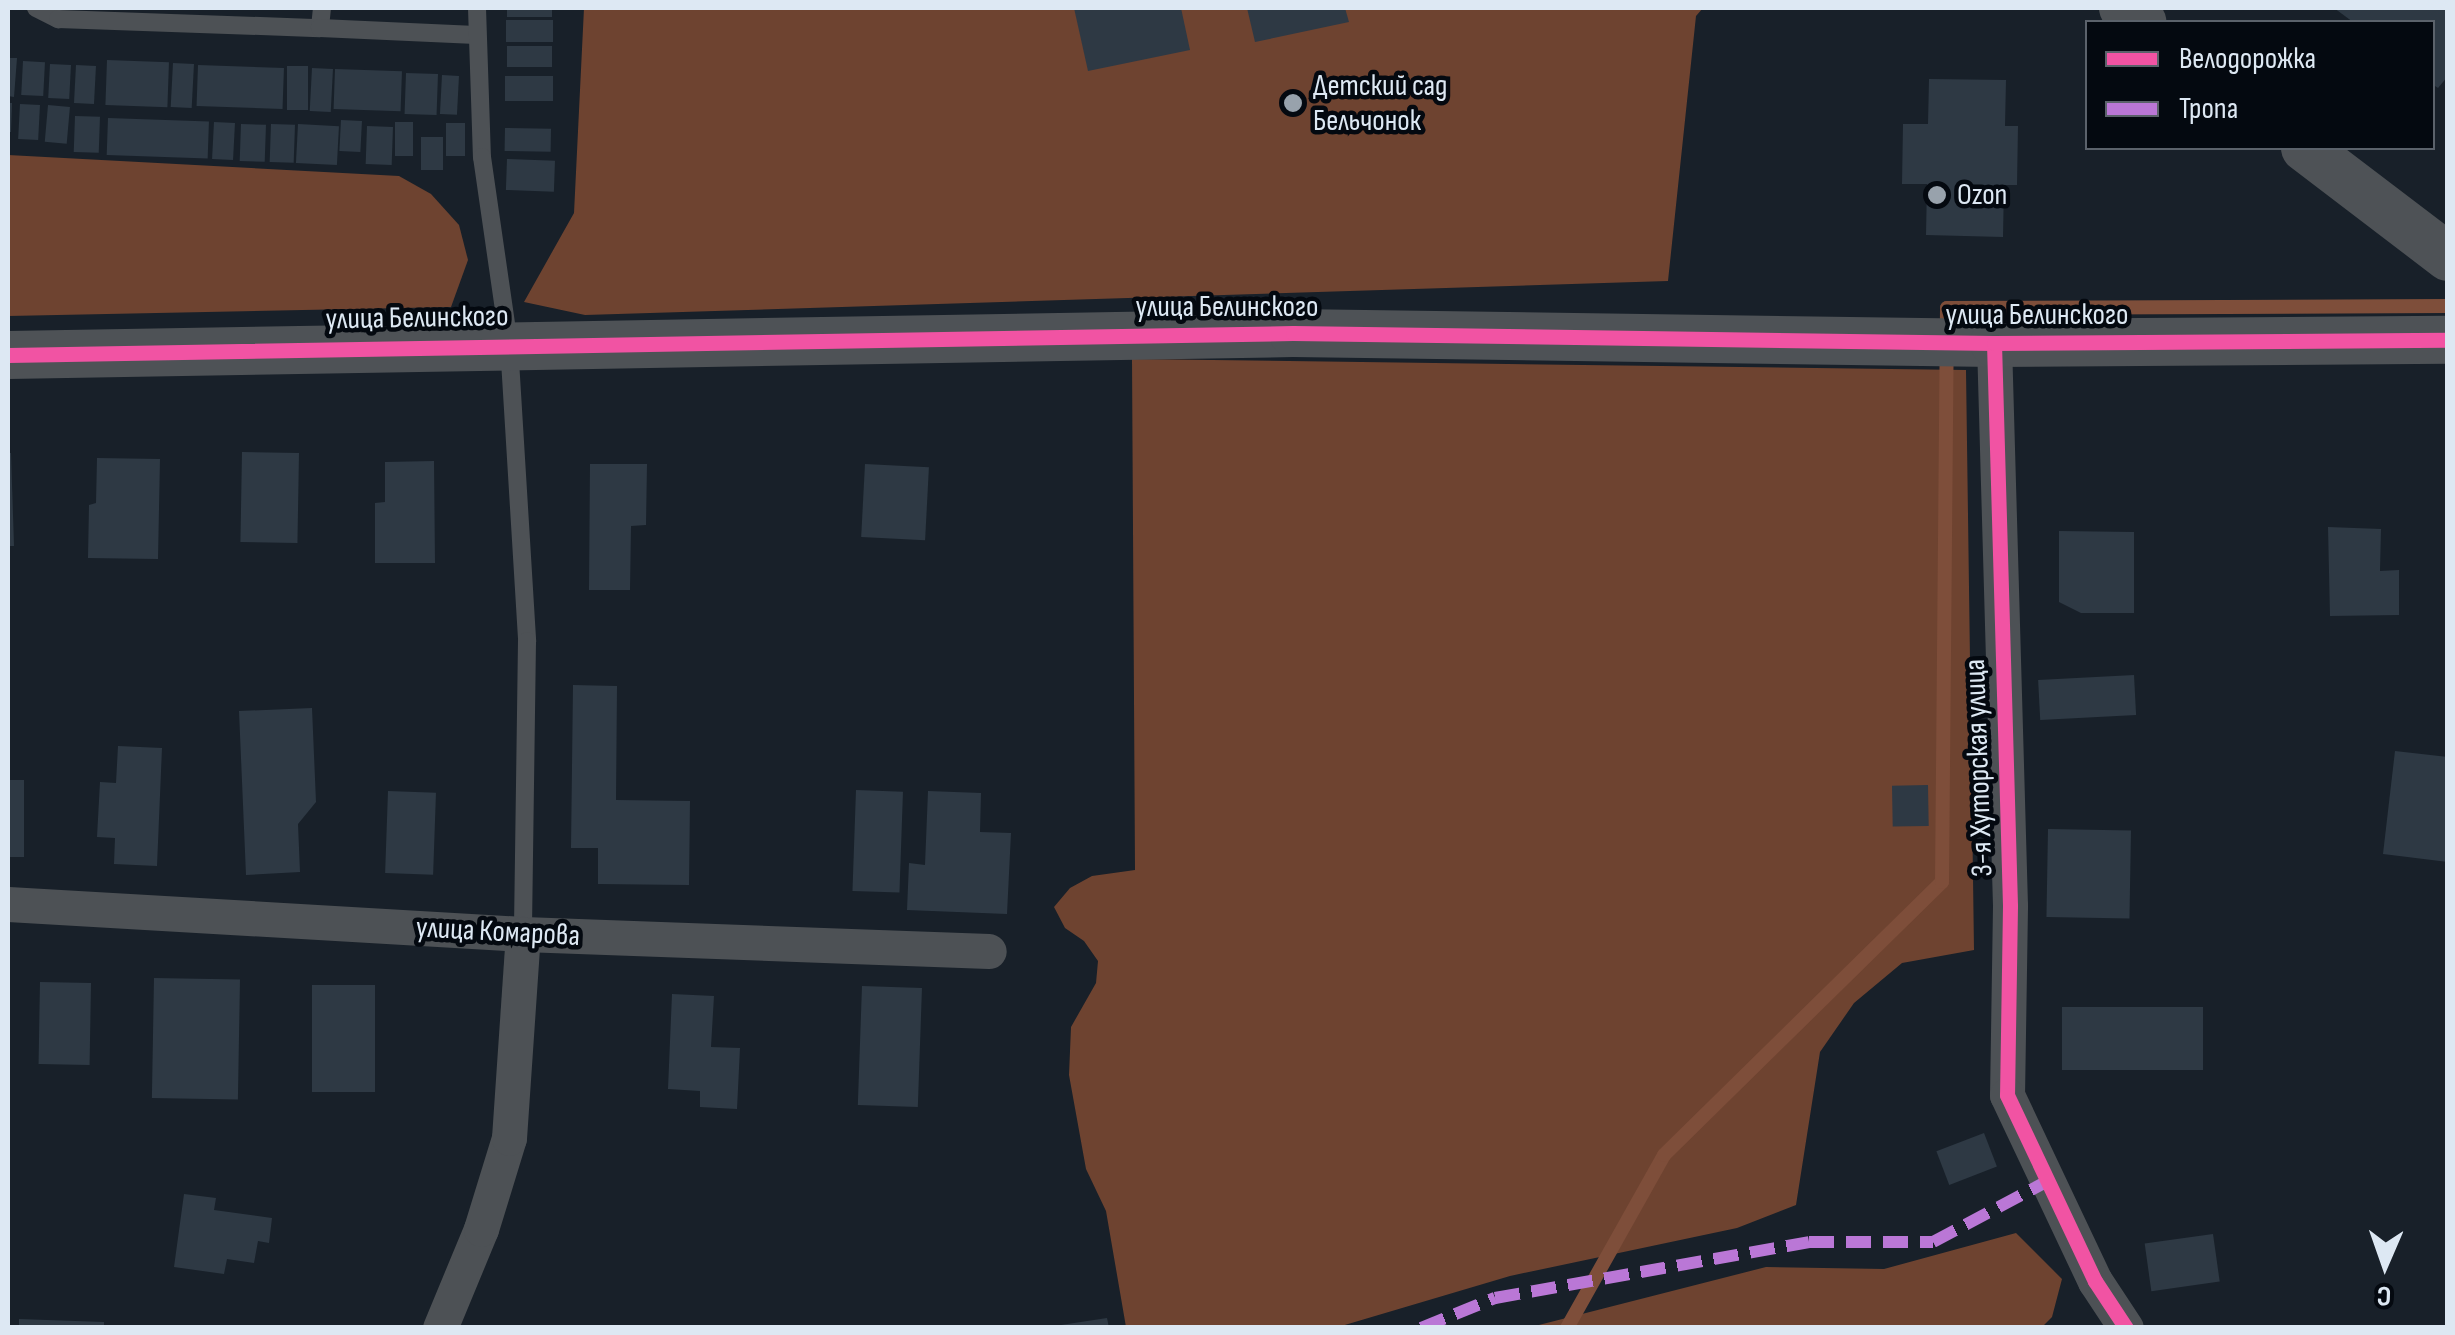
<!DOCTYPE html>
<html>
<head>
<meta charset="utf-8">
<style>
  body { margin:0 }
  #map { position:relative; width:2455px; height:1335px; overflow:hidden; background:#182029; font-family:"Sofia Sans Condensed",sans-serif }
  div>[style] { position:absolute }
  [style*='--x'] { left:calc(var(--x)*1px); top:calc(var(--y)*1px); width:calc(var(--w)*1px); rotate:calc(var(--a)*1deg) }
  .forest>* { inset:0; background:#6e4330 }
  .stream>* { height:14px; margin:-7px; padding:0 7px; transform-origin:7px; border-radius:7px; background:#7e4e3a }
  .building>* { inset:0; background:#2e3944; transform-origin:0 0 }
  .lane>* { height:18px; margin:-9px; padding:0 9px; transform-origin:9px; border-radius:9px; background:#4d5155 }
  .street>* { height:35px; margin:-17.5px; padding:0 17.5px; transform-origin:17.5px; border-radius:17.5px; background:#4d5155 }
  .secondary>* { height:48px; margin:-24px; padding:0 24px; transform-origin:24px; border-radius:24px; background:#4e5256 }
  .quiet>* { height:12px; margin-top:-6px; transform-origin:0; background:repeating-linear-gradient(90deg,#ba77d6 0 25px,transparent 0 37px) }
  .cycleway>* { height:15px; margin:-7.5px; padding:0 7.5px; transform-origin:7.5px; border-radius:7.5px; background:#f153a3 }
  .dots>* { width:28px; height:28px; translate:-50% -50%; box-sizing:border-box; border:5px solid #040910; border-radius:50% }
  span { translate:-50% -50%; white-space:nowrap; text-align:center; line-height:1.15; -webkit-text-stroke:9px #040910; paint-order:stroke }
  .poi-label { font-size:30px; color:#dde8f3 }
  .left { translate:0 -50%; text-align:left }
  .street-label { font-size:30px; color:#dde8f3 }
  .frame { position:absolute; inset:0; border:10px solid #dde8f3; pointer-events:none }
  .legend { position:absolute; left:2085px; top:20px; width:350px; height:130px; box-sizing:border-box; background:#040910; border:2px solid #5b626b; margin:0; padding:12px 18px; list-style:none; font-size:30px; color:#dde8f3 }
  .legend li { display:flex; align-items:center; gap:20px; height:50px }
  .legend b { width:50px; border:2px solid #5b626b }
  .north { position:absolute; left:2335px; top:1215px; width:100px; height:100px; -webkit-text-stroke:8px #040910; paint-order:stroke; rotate:182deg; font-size:28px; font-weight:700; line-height:40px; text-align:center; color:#dde8f3 }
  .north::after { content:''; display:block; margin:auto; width:35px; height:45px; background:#dde8f3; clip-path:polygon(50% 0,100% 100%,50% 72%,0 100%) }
</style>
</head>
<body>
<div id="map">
  <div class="forest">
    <div style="clip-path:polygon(584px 8px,1703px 8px,1696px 16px,1668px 281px,585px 315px,524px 302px,574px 213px)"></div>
    <div style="clip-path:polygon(8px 155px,399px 176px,431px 194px,459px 225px,468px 260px,451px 307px,8px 316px)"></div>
    <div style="clip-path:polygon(1132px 359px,1966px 370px,1974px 950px,1902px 963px,1854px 1003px,1820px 1052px,1796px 1205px,1737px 1228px,1510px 1276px,1338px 1327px,1126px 1327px,1106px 1211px,1086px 1169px,1069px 1075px,1071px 1027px,1096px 983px,1098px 961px,1084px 941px,1065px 928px,1054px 907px,1070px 888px,1092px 876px,1135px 870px)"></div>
    <div style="clip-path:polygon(2016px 1233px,2062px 1279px,2052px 1317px,2042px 1327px,1531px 1327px,1766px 1267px,1884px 1269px)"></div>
  </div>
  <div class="stream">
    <div style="--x:1567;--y:1328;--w:198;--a:-60.7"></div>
    <div style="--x:1664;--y:1155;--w:390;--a:-44.5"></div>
    <div style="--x:1942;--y:882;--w:574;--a:-89.5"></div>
    <div style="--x:1947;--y:308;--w:501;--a:-0.23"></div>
  </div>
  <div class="building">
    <div style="left:507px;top:8px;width:45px;height:9px"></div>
    <div style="clip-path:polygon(1074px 8px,1181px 8px,1190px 50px,1088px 71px)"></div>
    <div style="clip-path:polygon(1247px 8px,1345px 8px,1349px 22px,1255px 42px)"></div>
    <div style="clip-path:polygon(2334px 8px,2448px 8px,2448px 76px,2438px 88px,2432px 84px,2432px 22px,2353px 22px)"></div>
    <div style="left:506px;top:20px;width:47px;height:22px"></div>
    <div style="left:507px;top:46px;width:45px;height:21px"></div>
    <div style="clip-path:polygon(8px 58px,17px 58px,14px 97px,8px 96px)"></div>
    <div style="left:107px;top:60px;width:62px;height:45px;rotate:2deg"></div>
    <div style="left:23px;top:61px;width:22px;height:34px;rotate:3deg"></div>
    <div style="left:173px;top:63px;width:21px;height:44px;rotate:3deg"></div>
    <div style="left:50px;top:64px;width:21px;height:34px;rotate:3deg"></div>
    <div style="left:76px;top:65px;width:20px;height:38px;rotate:3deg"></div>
    <div style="left:198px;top:65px;width:86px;height:41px;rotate:2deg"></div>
    <div style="left:287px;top:66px;width:21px;height:44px"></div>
    <div style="left:312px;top:68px;width:21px;height:43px;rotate:3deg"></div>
    <div style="left:335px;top:69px;width:67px;height:40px;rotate:2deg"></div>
    <div style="left:406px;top:73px;width:32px;height:41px;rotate:2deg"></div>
    <div style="left:442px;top:75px;width:17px;height:39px;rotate:3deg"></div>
    <div style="left:505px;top:76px;width:48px;height:25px"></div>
    <div style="clip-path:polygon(1929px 79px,2006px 80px,2005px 126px,2018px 126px,2017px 185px,2004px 185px,2003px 237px,1926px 235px,1927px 184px,1902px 184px,1903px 124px,1928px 124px)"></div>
    <div style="clip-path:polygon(8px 103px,12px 103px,11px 132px,8px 132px)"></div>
    <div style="left:20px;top:104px;width:20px;height:35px;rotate:3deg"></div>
    <div style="left:48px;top:105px;width:22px;height:37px;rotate:5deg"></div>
    <div style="left:75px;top:116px;width:25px;height:36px;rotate:2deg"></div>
    <div style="left:108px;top:118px;width:101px;height:37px;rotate:2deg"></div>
    <div style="left:341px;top:120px;width:21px;height:31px;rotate:3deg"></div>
    <div style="left:214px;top:122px;width:21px;height:37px;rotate:3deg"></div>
    <div style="left:395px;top:122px;width:18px;height:34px"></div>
    <div style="left:446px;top:123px;width:19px;height:33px"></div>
    <div style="left:241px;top:124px;width:25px;height:37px;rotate:2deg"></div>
    <div style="left:271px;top:124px;width:24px;height:38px;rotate:2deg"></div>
    <div style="left:298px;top:124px;width:41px;height:39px;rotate:3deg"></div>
    <div style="left:367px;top:126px;width:26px;height:38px;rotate:2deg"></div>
    <div style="left:505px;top:128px;width:46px;height:23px;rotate:1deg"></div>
    <div style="left:421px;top:137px;width:22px;height:33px"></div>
    <div style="left:507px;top:159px;width:48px;height:31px;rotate:2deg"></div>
    <div style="left:242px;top:452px;width:57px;height:90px;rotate:1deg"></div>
    <div style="clip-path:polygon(8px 453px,11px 453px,14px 546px,8px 546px)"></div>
    <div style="clip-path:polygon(97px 458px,160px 459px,158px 559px,88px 558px,89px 505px,96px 503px)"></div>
    <div style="clip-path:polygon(434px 461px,435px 563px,375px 563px,375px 503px,385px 502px,385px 462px)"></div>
    <div style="clip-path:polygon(590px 464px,647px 464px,646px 525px,631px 526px,630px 590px,589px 590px)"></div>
    <div style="left:865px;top:464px;width:64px;height:73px;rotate:3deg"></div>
    <div style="clip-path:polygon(2328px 527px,2381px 529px,2380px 571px,2399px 570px,2399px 615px,2330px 616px)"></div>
    <div style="clip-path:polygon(2059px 531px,2134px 532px,2134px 613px,2081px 613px,2059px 602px)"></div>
    <div style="left:2134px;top:675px;width:40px;height:96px;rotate:87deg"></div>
    <div style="clip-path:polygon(573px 685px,617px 686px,616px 800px,690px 801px,689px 885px,598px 884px,598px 848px,571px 848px)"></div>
    <div style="clip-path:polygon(312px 708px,316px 802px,298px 824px,300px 872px,246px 875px,239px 711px)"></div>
    <div style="clip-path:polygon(118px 746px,162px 748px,157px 866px,114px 864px,115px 838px,97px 837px,100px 782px,116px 783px)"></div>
    <div style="clip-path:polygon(2395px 751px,2448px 757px,2448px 862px,2383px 854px)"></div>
    <div style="left:8px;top:780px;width:16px;height:77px"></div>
    <div style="left:1928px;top:785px;width:41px;height:36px;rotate:89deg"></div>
    <div style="left:856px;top:790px;width:47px;height:101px;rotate:2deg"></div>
    <div style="left:388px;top:791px;width:48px;height:82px;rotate:2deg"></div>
    <div style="clip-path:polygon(928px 791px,981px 793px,980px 832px,1011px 833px,1007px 914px,907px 910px,909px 863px,925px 865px)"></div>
    <div style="left:2048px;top:829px;width:83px;height:88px;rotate:1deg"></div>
    <div style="left:154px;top:978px;width:86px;height:120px;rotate:1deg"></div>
    <div style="left:40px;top:982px;width:51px;height:82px;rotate:1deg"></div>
    <div style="left:312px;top:985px;width:63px;height:107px"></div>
    <div style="left:862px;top:986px;width:60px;height:119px;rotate:2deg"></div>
    <div style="clip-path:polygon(672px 994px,714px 996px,711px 1047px,740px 1048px,737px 1109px,700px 1107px,700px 1091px,668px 1089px)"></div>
    <div style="left:2062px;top:1007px;width:141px;height:63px"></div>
    <div style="left:1984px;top:1133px;width:36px;height:51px;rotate:69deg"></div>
    <div style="clip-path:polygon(184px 1194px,216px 1198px,214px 1210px,272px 1218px,269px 1243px,258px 1241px,254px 1263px,227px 1259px,224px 1274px,174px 1267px)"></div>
    <div style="left:2213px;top:1234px;width:48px;height:69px;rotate:82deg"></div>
    <div style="clip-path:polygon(1107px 1318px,1109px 1328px,1061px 1328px,1061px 1325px)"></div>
    <div style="clip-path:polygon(19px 1319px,104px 1322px,104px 1328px,19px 1328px)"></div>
  </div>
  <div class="lane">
    <div style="--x:36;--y:8;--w:25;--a:27"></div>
    <div style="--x:58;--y:19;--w:262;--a:2"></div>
    <div style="--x:322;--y:8;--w:20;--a:96"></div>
    <div style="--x:320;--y:28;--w:156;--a:2.6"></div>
    <div style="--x:477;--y:8;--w:149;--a:88.1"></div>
    <div style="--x:482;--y:157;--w:189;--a:81.8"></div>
    <div style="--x:509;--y:344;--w:298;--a:86.5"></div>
    <div style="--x:527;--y:641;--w:293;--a:90.8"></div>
  </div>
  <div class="street">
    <div style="--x:1994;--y:343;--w:563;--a:88.37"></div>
    <div style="--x:2010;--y:906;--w:189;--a:90.9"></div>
    <div style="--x:2007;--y:1095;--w:206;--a:64.7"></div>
    <div style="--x:2095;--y:1281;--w:56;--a:56.6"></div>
    <div style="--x:8;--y:904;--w:516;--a:3.33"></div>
    <div style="--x:523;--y:934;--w:466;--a:2.1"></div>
    <div style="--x:440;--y:1328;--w:107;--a:-67.5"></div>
    <div style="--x:481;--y:1229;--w:95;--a:-72.9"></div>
    <div style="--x:509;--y:1138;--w:204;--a:-86.1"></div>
  </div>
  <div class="secondary">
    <div style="--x:2123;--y:8;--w:24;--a:36"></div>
    <div style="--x:2305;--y:148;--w:180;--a:37.3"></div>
    <div style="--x:8;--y:355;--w:1285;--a:-0.98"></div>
    <div style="--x:1293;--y:333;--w:701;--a:0.82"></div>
    <div style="--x:1994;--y:343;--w:454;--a:-0.4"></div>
  </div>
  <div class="quiet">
    <div style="--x:1421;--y:1328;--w:80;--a:-22.1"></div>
    <div style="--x:1495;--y:1298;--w:319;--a:-10.1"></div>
    <div style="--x:1809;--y:1242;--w:124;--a:0"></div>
    <div style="--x:1933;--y:1242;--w:128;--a:-28"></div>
  </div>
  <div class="cycleway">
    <div style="--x:1994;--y:343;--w:563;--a:88.37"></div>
    <div style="--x:2010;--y:906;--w:189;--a:90.9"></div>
    <div style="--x:2007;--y:1095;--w:206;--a:64.7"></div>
    <div style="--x:2095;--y:1281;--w:56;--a:56.6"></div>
    <div style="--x:8;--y:355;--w:1285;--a:-0.98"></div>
    <div style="--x:1293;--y:333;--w:701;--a:0.82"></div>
    <div style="--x:1994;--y:343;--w:454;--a:-0.4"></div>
  </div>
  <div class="dots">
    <div style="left:1293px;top:103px;background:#98a2ac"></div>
    <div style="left:1937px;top:195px;background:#98a2ac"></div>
  </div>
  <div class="poi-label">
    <span class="left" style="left:1313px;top:103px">Детский сад<br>Бельчонок</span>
    <span class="left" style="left:1957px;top:195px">Ozon</span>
  </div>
  <div class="street-label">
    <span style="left:1227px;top:307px">улица Белинского</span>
    <span style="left:2037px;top:315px">улица Белинского</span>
    <span style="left:417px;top:318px;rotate:-1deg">улица Белинского</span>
    <span style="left:1979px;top:768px;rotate:-92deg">3-я Хуторская улица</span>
    <span style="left:498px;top:932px;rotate:3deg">улица Комарова</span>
  </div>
  <div class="frame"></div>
  <ul class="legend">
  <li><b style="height:12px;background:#f153a3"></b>Велодорожка</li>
  <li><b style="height:12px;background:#ba77d6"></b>Тропа</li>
  </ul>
  <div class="north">С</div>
</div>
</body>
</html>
